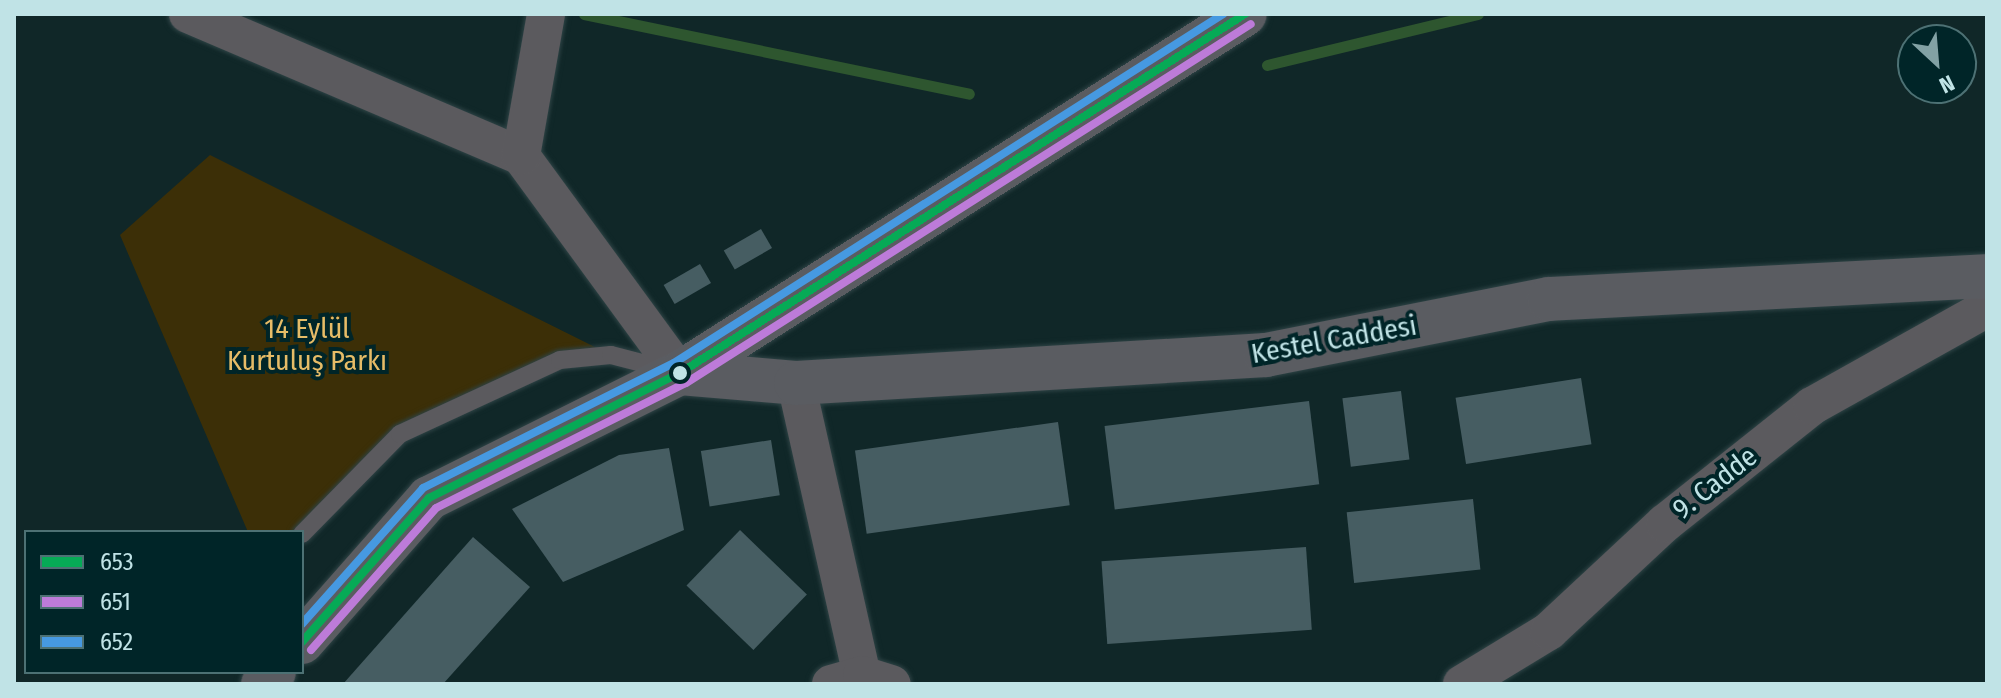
<!DOCTYPE html>
<html>
<head>
<meta charset="utf-8">
<style>
  body { margin:0 }
  #map { position:relative; width:2001px; height:698px; overflow:hidden; background:#102728; font-family:"Fira Sans Condensed",sans-serif }
  div>[style] { position:absolute }
  [style*='--x'] { left:calc(var(--x)*1px); top:calc(var(--y)*1px); width:calc(var(--w)*1px); rotate:calc(var(--a)*1deg) }
  .green>* { inset:0; background:#3c2f07 }
  .stream>* { height:11px; margin:-5.5px; padding:0 5.5px; transform-origin:5.5px; border-radius:5.5px; background:#2e562f }
  .building>* { inset:0; background:#465d62; transform-origin:0 0 }
  .roads { filter:drop-shadow(0 0 2px #2e4345) drop-shadow(0 0 2px #2e4345) }
  .lane>* { height:18px; margin:-9px; padding:0 9px; transform-origin:9px; border-radius:9px; background:#5b5a5e }
  .street>* { height:38px; margin:-19px; padding:0 19px; transform-origin:19px; border-radius:19px; background:#5b5a5e }
  .secondary>* { height:44px; margin:-22px; padding:0 22px; transform-origin:22px; border-radius:22px; background:#5a5c61 }
  .bus-1>* { height:8px; margin:-4px; padding:0 4px; transform-origin:4px; border-radius:4px; background:#06aa56 }
  .bus-2>* { height:8px; margin:-4px; padding:0 4px; transform-origin:4px; border-radius:4px; background:#bd7bd9 }
  .bus-3>* { height:8px; margin:-4px; padding:0 4px; transform-origin:4px; border-radius:4px; background:#4699e1 }
  .dots>* { width:22px; height:22px; translate:-50% -50%; box-sizing:border-box; border:4px solid #002528; border-radius:50% }
  span { translate:-50% -50%; white-space:nowrap; text-align:center; line-height:1.15; -webkit-text-stroke:8px #002528; paint-order:stroke }
  .park-label { font-size:28px; color:#e6bc67 }
  .street-label { font-size:28px; color:#c0e3e6 }
  .frame { position:absolute; inset:0; border:16px solid #c0e3e6; pointer-events:none }
  .legend { position:absolute; left:24px; top:530px; width:280px; height:144px; box-sizing:border-box; background:#002528; border:2px solid #4d7174; margin:0; padding:10px 14px; list-style:none; font-size:24px; color:#c0e3e6 }
  .legend li { display:flex; align-items:center; gap:16px; height:40px }
  .legend b { width:40px; border:2px solid #4d7174 }
  .north { position:absolute; left:1897px; top:24px; width:80px; height:80px; box-sizing:border-box; background:#002528; border:2px solid #4d7174; border-radius:50%; rotate:154deg; font-size:22px; font-weight:700; line-height:32px; text-align:center; color:#c0e3e6 }
  .north::after { content:''; display:block; margin:auto; width:28px; height:36px; background:#82a1a4; clip-path:polygon(50% 0,100% 100%,50% 72%,0 100%) }
</style>
</head>
<body>
<div id="map">
  <div class="green">
    <div style="clip-path:polygon(210px 155px,611px 355px,560px 360px,400px 434px,302px 532px,248px 532px,120px 235px)"></div>
  </div>
  <div class="stream">
    <div style="--x:584;--y:14;--w:393;--a:11.7"></div>
    <div style="--x:1267;--y:65;--w:217;--a:-13.6"></div>
  </div>
  <div class="building">
    <div style="left:761px;top:229px;width:22px;height:43px;rotate:60deg"></div>
    <div style="left:700px;top:264px;width:22px;height:42px;rotate:60deg"></div>
    <div style="left:1581px;top:378px;width:67px;height:127px;rotate:81deg"></div>
    <div style="left:1401px;top:391px;width:69px;height:59px;rotate:83deg"></div>
    <div style="left:1309px;top:401px;width:84px;height:206px;rotate:83deg"></div>
    <div style="left:1058px;top:422px;width:84px;height:205px;rotate:82deg"></div>
    <div style="left:771px;top:440px;width:56px;height:71px;rotate:81deg"></div>
    <div style="clip-path:polygon(669px 448px,684px 530px,563px 582px,512px 509px,619px 455px)"></div>
    <div style="left:1473px;top:499px;width:71px;height:127px;rotate:84deg"></div>
    <div style="left:740px;top:530px;width:93px;height:77px;rotate:44deg"></div>
    <div style="clip-path:polygon(473px 537px,530px 587px,443px 684px,343px 684px)"></div>
    <div style="left:1306px;top:547px;width:83px;height:205px;rotate:86deg"></div>
  </div>
  <div class="roads">
    <div class="lane">
      <div style="--x:302;--y:534;--w:140;--a:-45.6"></div>
      <div style="--x:400;--y:434;--w:176;--a:-24.8"></div>
      <div style="--x:560;--y:360;--w:51;--a:-5.6"></div>
      <div style="--x:611;--y:355;--w:60;--a:14.5"></div>
    </div>
    <div class="street">
      <div style="--x:188;--y:14;--w:362;--a:23.1"></div>
      <div style="--x:521;--y:156;--w:269;--a:53.8"></div>
      <div style="--x:521;--y:156;--w:144;--a:-80"></div>
      <div style="--x:796;--y:383;--w:299;--a:77.3"></div>
      <div style="--x:831;--y:684;--w:32;--a:-16"></div>
      <div style="--x:862;--y:675;--w:31;--a:17"></div>
      <div style="--x:1462;--y:684;--w:102;--a:-31.3"></div>
      <div style="--x:1549;--y:631;--w:158;--a:-43"></div>
      <div style="--x:1665;--y:523;--w:188;--a:-38.5"></div>
      <div style="--x:1812;--y:406;--w:201;--a:-29.2"></div>
    </div>
    <div class="secondary">
      <div style="--x:680;--y:373;--w:116;--a:4.9"></div>
      <div style="--x:796;--y:383;--w:471;--a:-3.4"></div>
      <div style="--x:1266;--y:355;--w:288;--a:-11.2"></div>
      <div style="--x:1549;--y:299;--w:439;--a:-3"></div>
      <div style="--x:302;--y:642;--w:192;--a:-48.6"></div>
      <div style="--x:429;--y:498;--w:280;--a:-26.5"></div>
      <div style="--x:680;--y:373;--w:669;--a:-32.43"></div>
      <div style="--x:263;--y:684;--w:16;--a:-47"></div>
    </div>
  </div>
  <div class="bus-1">
    <div style="--x:302;--y:642;--w:192;--a:-48.6"></div>
    <div style="--x:429;--y:498;--w:280;--a:-26.5"></div>
    <div style="--x:680;--y:373;--w:669;--a:-32.43"></div>
  </div>
  <div class="bus-2">
    <div style="--x:311;--y:650;--w:189;--a:-48.6"></div>
    <div style="--x:436;--y:508;--w:280;--a:-26.6"></div>
    <div style="--x:686;--y:383;--w:669;--a:-32.43"></div>
  </div>
  <div class="bus-3">
    <div style="--x:302;--y:624;--w:182;--a:-48.3"></div>
    <div style="--x:423;--y:488;--w:280;--a:-26.5"></div>
    <div style="--x:674;--y:363;--w:651;--a:-32.44"></div>
  </div>
  <div class="dots">
    <div style="left:680px;top:373px;background:#c0e3e6"></div>
  </div>
  <div class="park-label">
    <span style="left:307px;top:345px">14 Eylül<br>Kurtuluş Parkı</span>
  </div>
  <div class="street-label">
    <span style="left:1334px;top:340px;rotate:-10deg">Kestel Caddesi</span>
    <span style="left:1715px;top:483px;rotate:-38deg">9. Cadde</span>
  </div>
  <div class="frame"></div>
  <ul class="legend">
  <li><b style="height:10px;background:#06aa56"></b>653</li>
  <li><b style="height:10px;background:#bd7bd9"></b>651</li>
  <li><b style="height:10px;background:#4699e1"></b>652</li>
  </ul>
  <div class="north">N</div>
</div>
</body>
</html>
